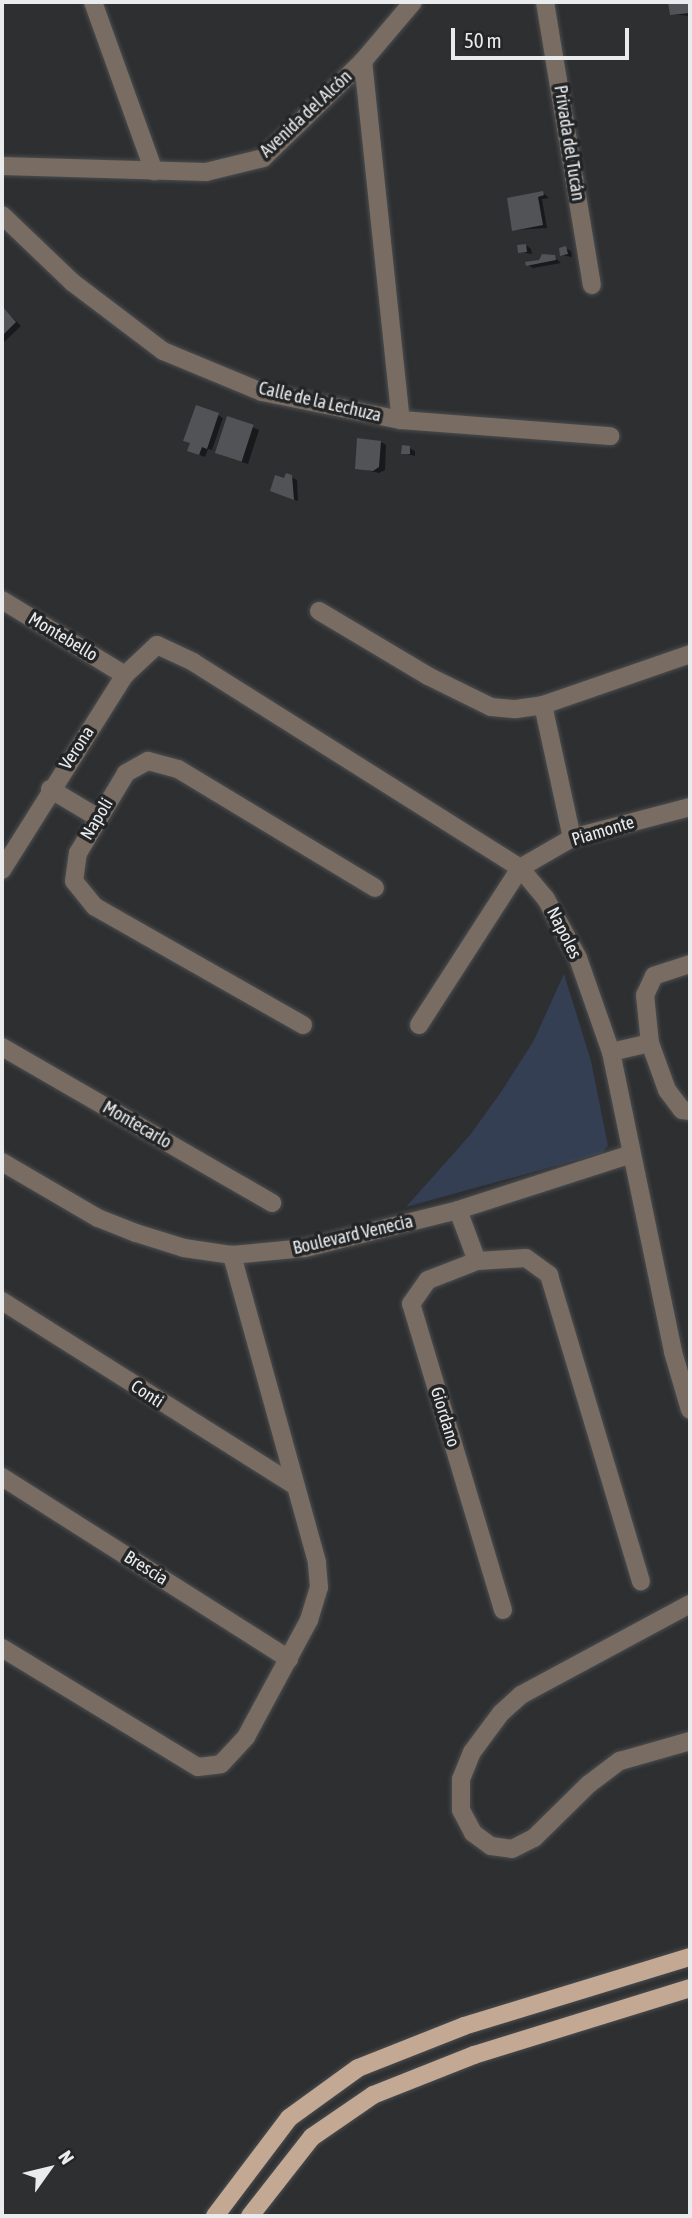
<!DOCTYPE html>
<html>
<head>
<meta charset="utf-8">
<style>
  body { margin:0 }
  #map { position:relative; width:692px; height:2218px; overflow:hidden; background:#2d2f31; font-family:"Asap Condensed",sans-serif }
  div>[style] { position:absolute }
  [style*='--x'] { left:calc(var(--x)*1px); top:calc(var(--y)*1px); width:calc(var(--w)*1px); rotate:calc(var(--a)*1deg) }
  .green>* { inset:0; background:#343f54 }
  .shadow>* { inset:0; background:#0007 }
  .building>* { inset:0; background:#515356; transform-origin:0 0 }
  .roads { filter:drop-shadow(0 0 2px #4b4d4f) drop-shadow(0 0 2px #4b4d4f) }
  .minor>* { height:18px; margin:-9px; padding:0 9px; transform-origin:9px; border-radius:9px; background:#796c62 }
  .major>* { height:18px; margin:-9px; padding:0 9px; transform-origin:9px; border-radius:9px; background:#c3a893 }
  span { translate:-50% -50%; white-space:nowrap; text-align:center; line-height:1.15; -webkit-text-stroke:7px #242527; paint-order:stroke }
  .street-label { font-size:18px; color:#eaebed }
  .frame { position:absolute; inset:0; border:4px solid #eaebed; pointer-events:none }
  .north { position:absolute; left:14px; top:2134px; width:70px; height:70px; -webkit-text-stroke:5px #242527; paint-order:stroke; rotate:56deg; font-size:19px; font-weight:700; line-height:28px; text-align:center; color:#eaebed }
  .north::after { content:''; display:block; margin:auto; width:24px; height:32px; background:#eaebed; clip-path:polygon(50% 0,100% 100%,50% 72%,0 100%) }
  .scale { position:absolute; left:451px; top:28px; width:178px; height:32px; box-sizing:border-box; border:4px solid #eaebed; border-top:0; padding-left:9px; font-size:21px; line-height:24px; white-space:nowrap; color:#eaebed; -webkit-text-stroke:5px #242527; paint-order:stroke }
</style>
</head>
<body>
<div id="map">
  <div class="green">
    <div style="clip-path:polygon(564px 974px,591px 1061px,608px 1146px,602px 1153px,406px 1207px,470px 1135px,501px 1092px,533px 1042px)"></div>
  </div>
  <div class="shadow">
    <div style="clip-path:polygon(670px 2px,690px 2px,690px 16px,672px 14px)"></div>
    <div style="clip-path:polygon(543px 193px,549px 198px,542px 199px,547px 228px,514px 230px,509px 200px)"></div>
    <div style="clip-path:polygon(526px 245px,531px 249px,532px 254px,520px 252px)"></div>
    <div style="clip-path:polygon(565px 248px,571px 251px,572px 257px,562px 255px)"></div>
    <div style="clip-path:polygon(554px 257px,561px 263px,533px 268px,528px 265px)"></div>
    <div style="clip-path:polygon(2px 307px,21px 326px,2px 344px)"></div>
    <div style="clip-path:polygon(218px 415px,223px 418px,212px 450px,208px 449px,205px 457px,195px 453px)"></div>
    <div style="clip-path:polygon(228px 418px,259px 430px,248px 464px,221px 455px)"></div>
    <div style="clip-path:polygon(381px 442px,386px 445px,385px 470px,379px 473px,357px 468px)"></div>
    <div style="clip-path:polygon(409px 448px,415px 451px,415px 456px,403px 453px)"></div>
    <div style="clip-path:polygon(287px 475px,297px 480px,298px 501px,277px 493px)"></div>
  </div>
  <div class="building">
    <div style="clip-path:polygon(668px 2px,689px 2px,690px 13px,670px 15px)"></div>
    <div style="clip-path:polygon(543px 191px,544px 195px,538px 197px,543px 225px,512px 231px,507px 198px)"></div>
    <div style="left:526px;top:244px;width:8px;height:9px;rotate:83deg"></div>
    <div style="clip-path:polygon(566px 246px,568px 254px,560px 256px,559px 248px)"></div>
    <div style="clip-path:polygon(542px 254px,555px 255px,556px 260px,526px 266px,525px 262px,539px 260px)"></div>
    <div style="clip-path:polygon(2px 306px,16px 322px,2px 336px)"></div>
    <div style="clip-path:polygon(196px 405px,219px 413px,207px 449px,202px 447px,199px 455px,187px 451px,190px 443px,183px 441px)"></div>
    <div style="left:227px;top:416px;width:28px;height:39px;rotate:18deg"></div>
    <div style="clip-path:polygon(357px 438px,381px 441px,379px 467px,373px 471px,355px 469px)"></div>
    <div style="clip-path:polygon(402px 445px,410px 446px,410px 454px,401px 454px)"></div>
    <div style="clip-path:polygon(286px 473px,292px 475px,294px 500px,270px 491px,275px 475px,284px 478px)"></div>
  </div>
  <div class="roads">
    <div class="minor">
      <div style="--x:93;--y:2;--w:180;--a:70.2"></div>
      <div style="--x:545;--y:2;--w:287;--a:80.6"></div>
      <div style="--x:363;--y:61;--w:361;--a:84"></div>
      <div style="--x:2;--y:166;--w:204;--a:1.7"></div>
      <div style="--x:206;--y:172;--w:59;--a:-13.8"></div>
      <div style="--x:263;--y:158;--w:139;--a:-44.1"></div>
      <div style="--x:363;--y:61;--w:77;--a:-49.7"></div>
      <div style="--x:2;--y:215;--w:97;--a:43.7"></div>
      <div style="--x:72;--y:282;--w:114;--a:37.2"></div>
      <div style="--x:163;--y:351;--w:107;--a:22.5"></div>
      <div style="--x:262;--y:392;--w:142;--a:11.4"></div>
      <div style="--x:401;--y:420;--w:210;--a:4.4"></div>
      <div style="--x:2;--y:600;--w:144;--a:31.4"></div>
      <div style="--x:319;--y:611;--w:127;--a:30.8"></div>
      <div style="--x:428;--y:676;--w:70;--a:26.2"></div>
      <div style="--x:491;--y:707;--w:25;--a:5"></div>
      <div style="--x:516;--y:709;--w:27;--a:-8"></div>
      <div style="--x:543;--y:705;--w:156;--a:-19.1"></div>
      <div style="--x:543;--y:705;--w:136;--a:77.7"></div>
      <div style="--x:50;--y:789;--w:55;--a:30.8"></div>
      <div style="--x:2;--y:870;--w:231;--a:-57.8"></div>
      <div style="--x:125;--y:675;--w:44;--a:-43.2"></div>
      <div style="--x:157;--y:645;--w:40;--a:25"></div>
      <div style="--x:193;--y:662;--w:386;--a:32.2"></div>
      <div style="--x:520;--y:868;--w:40;--a:50"></div>
      <div style="--x:546;--y:899;--w:67;--a:61.5"></div>
      <div style="--x:578;--y:958;--w:100;--a:70.7"></div>
      <div style="--x:611;--y:1052;--w:306;--a:78.3"></div>
      <div style="--x:673;--y:1352;--w:60;--a:73.7"></div>
      <div style="--x:690;--y:964;--w:38;--a:162"></div>
      <div style="--x:654;--y:976;--w:21;--a:115"></div>
      <div style="--x:645;--y:995;--w:48;--a:84.1"></div>
      <div style="--x:650;--y:1043;--w:50;--a:70.1"></div>
      <div style="--x:667;--y:1090;--w:25;--a:53"></div>
      <div style="--x:682;--y:1110;--w:8;--a:7"></div>
      <div style="--x:303;--y:1025;--w:239;--a:-150.4"></div>
      <div style="--x:95;--y:907;--w:33;--a:-129"></div>
      <div style="--x:74;--y:881;--w:28;--a:-82"></div>
      <div style="--x:78;--y:853;--w:93;--a:-59"></div>
      <div style="--x:126;--y:773;--w:25;--a:-29"></div>
      <div style="--x:148;--y:761;--w:31;--a:15"></div>
      <div style="--x:178;--y:769;--w:230;--a:31.1"></div>
      <div style="--x:419;--y:1025;--w:187;--a:-57.2"></div>
      <div style="--x:520;--y:868;--w:60;--a:-30"></div>
      <div style="--x:572;--y:838;--w:122;--a:-14.7"></div>
      <div style="--x:2;--y:1047;--w:312;--a:30"></div>
      <div style="--x:611;--y:1052;--w:40;--a:-13"></div>
      <div style="--x:2;--y:1162;--w:111;--a:30.3"></div>
      <div style="--x:98;--y:1218;--w:41;--a:21.5"></div>
      <div style="--x:136;--y:1233;--w:50;--a:17.4"></div>
      <div style="--x:184;--y:1248;--w:49;--a:8.3"></div>
      <div style="--x:232;--y:1255;--w:73;--a:-5.5"></div>
      <div style="--x:305;--y:1248;--w:158;--a:-13.9"></div>
      <div style="--x:458;--y:1210;--w:182;--a:-17.9"></div>
      <div style="--x:458;--y:1210;--w:54;--a:69.6"></div>
      <div style="--x:2;--y:1301;--w:344;--a:32.2"></div>
      <div style="--x:2;--y:1477;--w:340;--a:32.4"></div>
      <div style="--x:690;--y:1604;--w:192;--a:151.7"></div>
      <div style="--x:521;--y:1695;--w:27;--a:138"></div>
      <div style="--x:501;--y:1713;--w:49;--a:126.6"></div>
      <div style="--x:472;--y:1752;--w:29;--a:112"></div>
      <div style="--x:461;--y:1779;--w:31;--a:90"></div>
      <div style="--x:461;--y:1810;--w:26;--a:62"></div>
      <div style="--x:473;--y:1833;--w:22;--a:36"></div>
      <div style="--x:491;--y:1846;--w:21;--a:8"></div>
      <div style="--x:512;--y:1849;--w:25;--a:-27"></div>
      <div style="--x:534;--y:1838;--w:77;--a:-44.5"></div>
      <div style="--x:589;--y:1784;--w:39;--a:-37"></div>
      <div style="--x:620;--y:1761;--w:73;--a:-15.9"></div>
      <div style="--x:503;--y:1610;--w:320;--a:-106.7"></div>
      <div style="--x:411;--y:1304;--w:29;--a:-55"></div>
      <div style="--x:428;--y:1280;--w:53;--a:-21.2"></div>
      <div style="--x:477;--y:1261;--w:49;--a:-3.5"></div>
      <div style="--x:526;--y:1258;--w:29;--a:36"></div>
      <div style="--x:549;--y:1275;--w:320;--a:73.3"></div>
      <div style="--x:2;--y:1648;--w:229;--a:31.3"></div>
      <div style="--x:198;--y:1767;--w:23;--a:-7"></div>
      <div style="--x:221;--y:1764;--w:37;--a:-47"></div>
      <div style="--x:246;--y:1737;--w:133;--a:-61.7"></div>
      <div style="--x:309;--y:1620;--w:34;--a:-73"></div>
      <div style="--x:319;--y:1587;--w:25;--a:-95"></div>
      <div style="--x:317;--y:1562;--w:319;--a:-105.5"></div>
    </div>
    <div class="major">
      <div style="--x:215;--y:2216;--w:123;--a:-52.9"></div>
      <div style="--x:289;--y:2118;--w:85;--a:-35.9"></div>
      <div style="--x:358;--y:2068;--w:114;--a:-21.6"></div>
      <div style="--x:464;--y:2026;--w:236;--a:-17"></div>
      <div style="--x:250;--y:2216;--w:100;--a:-51.9"></div>
      <div style="--x:312;--y:2137;--w:74;--a:-34.5"></div>
      <div style="--x:373;--y:2095;--w:109;--a:-21.6"></div>
      <div style="--x:474;--y:2055;--w:226;--a:-17.2"></div>
    </div>
  </div>
  <div class="street-label">
    <span style="left:306px;top:114px;rotate:-43deg">Avenida del Alcón</span>
    <span style="left:569px;top:143px;rotate:81deg">Privada del Tucán</span>
    <span style="left:320px;top:402px;rotate:13deg">Calle de la Lechuza</span>
    <span style="left:63px;top:637px;rotate:31deg">Montebello</span>
    <span style="left:77px;top:748px;rotate:-57deg">Verona</span>
    <span style="left:97px;top:819px;rotate:-59deg">Napoli</span>
    <span style="left:603px;top:831px;rotate:-17deg">Piamonte</span>
    <span style="left:564px;top:933px;rotate:63deg">Napoles</span>
    <span style="left:137px;top:1125px;rotate:30deg">Montecarlo</span>
    <span style="left:353px;top:1235px;rotate:-13deg">Boulevard Venecia</span>
    <span style="left:147px;top:1394px;rotate:33deg">Conti</span>
    <span style="left:445px;top:1417px;rotate:73deg">Giordano</span>
    <span style="left:146px;top:1568px;rotate:32deg">Brescia</span>
  </div>
  <div class="frame"></div>
  <div class="north">N</div>
  <div class="scale">50 m</div>
</div>
</body>
</html>
